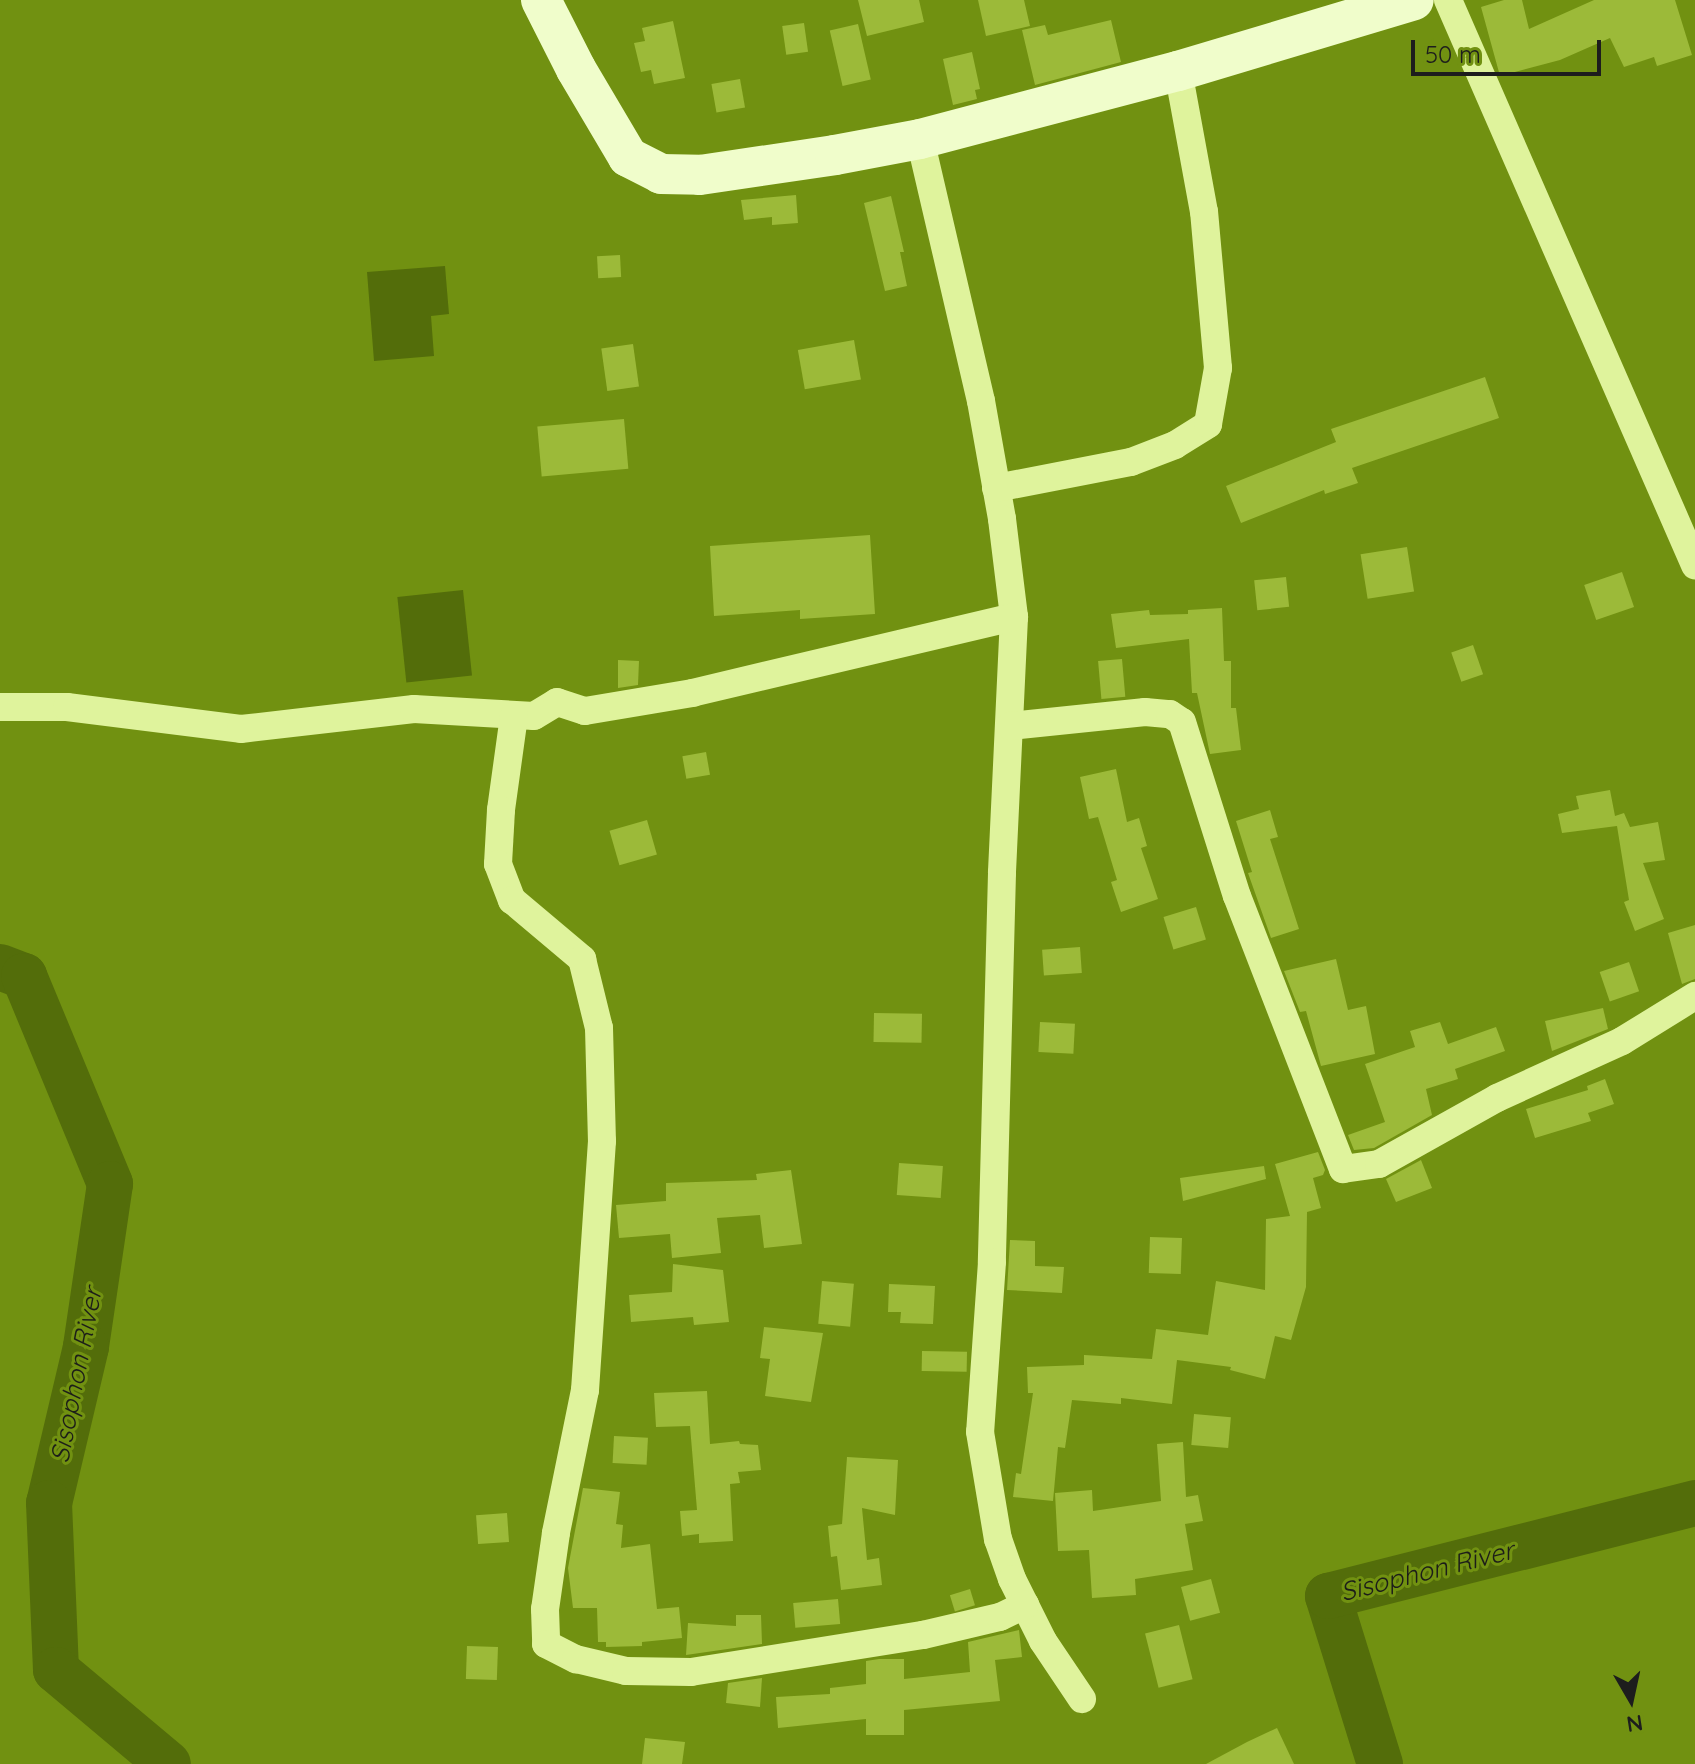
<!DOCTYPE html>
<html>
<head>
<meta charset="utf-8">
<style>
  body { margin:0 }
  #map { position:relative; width:1695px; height:1764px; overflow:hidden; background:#719111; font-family:Quicksand,sans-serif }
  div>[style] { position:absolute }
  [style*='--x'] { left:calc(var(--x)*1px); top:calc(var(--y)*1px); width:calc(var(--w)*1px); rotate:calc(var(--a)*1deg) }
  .water>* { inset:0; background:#536d0a; transform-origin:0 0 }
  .river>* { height:46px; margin:-23px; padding:0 23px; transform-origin:23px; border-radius:23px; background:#536d0a }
  .building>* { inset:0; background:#9cba39; transform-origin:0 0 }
  .street>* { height:28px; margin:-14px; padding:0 14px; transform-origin:14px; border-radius:14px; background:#dff39c }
  .secondary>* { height:40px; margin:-20px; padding:0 20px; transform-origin:20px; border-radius:20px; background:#f0fdcb }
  span { translate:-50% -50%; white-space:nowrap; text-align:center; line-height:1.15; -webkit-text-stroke:6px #719111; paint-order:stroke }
  .water-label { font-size:26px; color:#1c1d19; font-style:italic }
  .north { position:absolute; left:1591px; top:1660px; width:80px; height:80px; -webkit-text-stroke:6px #719111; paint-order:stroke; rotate:171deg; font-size:22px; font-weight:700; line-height:32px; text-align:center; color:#1d1d1d }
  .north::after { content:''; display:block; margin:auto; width:28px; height:36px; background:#1d1d1d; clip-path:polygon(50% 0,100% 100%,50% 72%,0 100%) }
  .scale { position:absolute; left:1411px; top:40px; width:190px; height:36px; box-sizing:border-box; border:4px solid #1d1d1d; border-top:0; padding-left:10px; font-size:24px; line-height:28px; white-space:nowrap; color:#1d1d1d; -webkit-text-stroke:6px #719111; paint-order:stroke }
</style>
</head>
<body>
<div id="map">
  <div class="water">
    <div style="clip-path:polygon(445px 266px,449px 314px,431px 316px,434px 356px,374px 361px,367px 272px)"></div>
    <div style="left:463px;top:590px;width:86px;height:66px;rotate:84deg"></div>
  </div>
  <div class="river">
    <div style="--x:0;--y:967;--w:26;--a:21"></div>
    <div style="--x:24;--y:976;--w:225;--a:67.5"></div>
    <div style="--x:110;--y:1184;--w:165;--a:98.4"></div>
    <div style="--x:86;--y:1347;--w:160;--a:103.3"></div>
    <div style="--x:49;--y:1503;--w:167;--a:87.6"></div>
    <div style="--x:56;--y:1670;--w:146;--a:40"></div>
    <div style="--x:1380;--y:1764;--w:176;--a:-107.2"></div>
    <div style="--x:1328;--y:1596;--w:379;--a:-14.2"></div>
  </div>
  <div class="building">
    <div style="clip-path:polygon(858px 0,919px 0,924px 22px,867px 36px)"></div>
    <div style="clip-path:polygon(978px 0,1024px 0,1030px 26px,986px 36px)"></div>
    <div style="clip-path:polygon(1504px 0,1522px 0,1529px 29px,1594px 0,1675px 0,1692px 55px,1657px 66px,1654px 57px,1624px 67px,1610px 38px,1560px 60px,1500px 76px,1481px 7px)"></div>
    <div style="clip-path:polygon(1111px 20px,1121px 62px,1035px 85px,1022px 30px,1045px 25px,1048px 35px)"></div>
    <div style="clip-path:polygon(673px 21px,685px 78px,654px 84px,651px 70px,641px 72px,634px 43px,645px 41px,642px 28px)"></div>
    <div style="left:804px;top:23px;width:29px;height:22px;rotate:82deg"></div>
    <div style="left:858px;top:24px;width:57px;height:29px;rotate:77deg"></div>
    <div style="clip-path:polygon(972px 52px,980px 89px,975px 90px,977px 99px,953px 105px,943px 59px)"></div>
    <div style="left:740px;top:79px;width:29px;height:29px;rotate:80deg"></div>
    <div style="clip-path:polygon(796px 195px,798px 223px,772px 225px,772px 217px,744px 220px,741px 200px)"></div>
    <div style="clip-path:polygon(891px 196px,904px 252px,900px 252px,907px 286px,885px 291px,864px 203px)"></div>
    <div style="left:620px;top:255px;width:22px;height:23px;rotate:87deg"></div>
    <div style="left:854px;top:340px;width:40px;height:57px;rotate:80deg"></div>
    <div style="left:633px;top:344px;width:43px;height:32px;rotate:82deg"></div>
    <div style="clip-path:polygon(1485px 377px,1499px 418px,1352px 468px,1358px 483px,1325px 494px,1324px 490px,1241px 523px,1226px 486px,1336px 442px,1331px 429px)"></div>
    <div style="left:624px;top:419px;width:50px;height:87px;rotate:85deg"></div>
    <div style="clip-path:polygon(870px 535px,875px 614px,800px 619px,800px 610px,714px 616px,710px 546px)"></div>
    <div style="left:1407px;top:547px;width:45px;height:47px;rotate:81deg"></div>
    <div style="left:1622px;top:572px;width:37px;height:40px;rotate:71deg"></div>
    <div style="left:1286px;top:577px;width:30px;height:32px;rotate:84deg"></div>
    <div style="clip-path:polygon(1222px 608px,1224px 661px,1231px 661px,1231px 708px,1236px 708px,1241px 750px,1210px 754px,1197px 693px,1192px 693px,1189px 639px,1116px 648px,1111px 614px,1149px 610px,1150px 615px,1188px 614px,1188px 610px)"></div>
    <div style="left:1473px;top:645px;width:31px;height:23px;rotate:71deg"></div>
    <div style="left:1122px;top:659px;width:38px;height:24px;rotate:85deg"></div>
    <div style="clip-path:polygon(618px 660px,639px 661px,638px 685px,618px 688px)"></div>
    <div style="left:706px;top:752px;width:23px;height:24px;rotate:80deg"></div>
    <div style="clip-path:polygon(1116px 769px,1127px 822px,1139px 818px,1147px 846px,1141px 848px,1158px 899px,1121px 912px,1111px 882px,1117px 880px,1098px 817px,1089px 819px,1080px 777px)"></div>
    <div style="clip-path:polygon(1610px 790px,1615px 816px,1624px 813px,1630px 827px,1658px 822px,1665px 860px,1643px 863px,1664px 919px,1635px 931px,1624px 902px,1629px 900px,1617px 826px,1562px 833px,1558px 814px,1579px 809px,1576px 796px)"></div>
    <div style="clip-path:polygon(1270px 810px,1278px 837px,1270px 839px,1299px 929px,1271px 938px,1248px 873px,1252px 872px,1236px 821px)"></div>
    <div style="left:647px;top:820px;width:36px;height:39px;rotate:74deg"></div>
    <div style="left:1196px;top:907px;width:34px;height:34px;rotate:73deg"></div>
    <div style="clip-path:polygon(1695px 925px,1695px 979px,1682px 984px,1668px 933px)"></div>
    <div style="left:1080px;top:947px;width:26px;height:38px;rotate:86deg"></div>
    <div style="clip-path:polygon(1336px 959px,1348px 1010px,1366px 1006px,1375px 1054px,1321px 1066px,1306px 1011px,1300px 1012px,1284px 971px)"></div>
    <div style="left:1629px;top:962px;width:31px;height:31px;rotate:71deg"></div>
    <div style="clip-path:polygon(1603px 1008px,1608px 1029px,1552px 1051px,1545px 1021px)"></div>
    <div style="left:874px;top:1013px;width:48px;height:29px;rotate:1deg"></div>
    <div style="left:1040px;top:1022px;width:35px;height:30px;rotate:3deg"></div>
    <div style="clip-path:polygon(1440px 1022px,1448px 1044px,1496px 1027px,1505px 1051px,1455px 1069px,1458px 1079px,1426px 1089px,1432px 1115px,1374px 1148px,1354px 1150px,1348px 1135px,1385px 1122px,1365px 1064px,1415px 1047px,1410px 1031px)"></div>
    <div style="clip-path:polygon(1605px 1079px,1614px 1104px,1588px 1113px,1591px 1121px,1535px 1138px,1526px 1109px,1588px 1090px,1587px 1086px)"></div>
    <div style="clip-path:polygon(1318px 1152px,1325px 1170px,1323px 1175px,1313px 1178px,1321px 1208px,1307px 1212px,1306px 1287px,1291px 1340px,1275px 1336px,1265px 1379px,1230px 1370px,1231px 1367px,1177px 1360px,1172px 1404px,1121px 1398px,1121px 1404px,1072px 1400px,1065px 1448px,1058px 1447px,1053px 1501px,1013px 1497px,1016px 1473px,1021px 1474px,1033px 1393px,1028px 1393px,1027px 1367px,1084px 1365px,1084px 1355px,1152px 1359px,1156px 1329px,1208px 1335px,1216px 1281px,1265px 1290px,1266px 1219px,1290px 1216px,1275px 1164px)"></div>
    <div style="clip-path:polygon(1421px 1160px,1432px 1188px,1396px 1202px,1386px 1179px)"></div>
    <div style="left:899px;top:1163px;width:44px;height:32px;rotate:4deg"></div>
    <div style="clip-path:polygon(1264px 1166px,1266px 1179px,1183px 1201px,1180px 1178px)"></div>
    <div style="clip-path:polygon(791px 1170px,802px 1244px,764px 1248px,760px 1215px,717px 1218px,721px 1253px,672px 1258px,670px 1234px,619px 1238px,616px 1205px,666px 1201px,666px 1183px,757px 1180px,756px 1174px)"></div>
    <div style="left:1150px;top:1237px;width:32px;height:36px;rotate:2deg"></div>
    <div style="clip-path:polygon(1010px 1240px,1035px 1241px,1035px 1266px,1064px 1267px,1062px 1293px,1007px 1290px)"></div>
    <div style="clip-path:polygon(673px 1264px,723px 1270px,729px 1322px,694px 1325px,693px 1317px,631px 1322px,629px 1295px,672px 1292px)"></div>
    <div style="left:822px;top:1281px;width:32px;height:43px;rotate:5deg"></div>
    <div style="clip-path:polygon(889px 1284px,935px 1286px,933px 1324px,900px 1323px,901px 1312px,888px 1312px)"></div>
    <div style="clip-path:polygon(764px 1327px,823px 1333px,811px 1402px,765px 1396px,770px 1359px,760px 1358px)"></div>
    <div style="left:922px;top:1351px;width:45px;height:20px;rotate:1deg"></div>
    <div style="clip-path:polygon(707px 1391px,710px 1444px,739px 1441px,740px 1444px,758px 1445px,761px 1470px,738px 1472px,740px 1483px,730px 1484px,733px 1541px,699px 1543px,699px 1534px,682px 1536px,680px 1511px,697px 1510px,690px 1426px,656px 1427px,654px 1393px)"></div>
    <div style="left:1194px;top:1414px;width:37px;height:31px;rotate:5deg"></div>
    <div style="left:614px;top:1436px;width:34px;height:27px;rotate:3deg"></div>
    <div style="clip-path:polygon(1183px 1442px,1186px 1497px,1198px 1495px,1203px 1521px,1185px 1524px,1193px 1570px,1135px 1579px,1136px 1595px,1092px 1598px,1089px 1550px,1058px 1551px,1055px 1493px,1092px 1490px,1093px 1511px,1161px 1501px,1157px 1444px)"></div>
    <div style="clip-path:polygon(847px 1457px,898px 1460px,895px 1515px,862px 1508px,867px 1560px,879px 1558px,882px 1585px,841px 1590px,837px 1556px,831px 1557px,828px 1526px,842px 1524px)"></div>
    <div style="clip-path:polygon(583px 1488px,620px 1492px,616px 1524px,623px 1525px,621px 1548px,650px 1544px,657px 1609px,679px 1607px,682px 1638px,642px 1642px,642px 1646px,606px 1647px,606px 1642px,598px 1642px,597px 1608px,573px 1608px,568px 1568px)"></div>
    <div style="left:507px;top:1513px;width:29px;height:31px;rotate:86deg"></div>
    <div style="left:1211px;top:1579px;width:35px;height:31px;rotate:75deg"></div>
    <div style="left:970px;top:1589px;width:17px;height:21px;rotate:73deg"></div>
    <div style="left:838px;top:1599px;width:25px;height:45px;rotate:85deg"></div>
    <div style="clip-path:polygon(736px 1615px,761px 1615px,762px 1644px,686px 1655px,688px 1623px,736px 1626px)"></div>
    <div style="left:1179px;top:1625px;width:56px;height:35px;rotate:76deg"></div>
    <div style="clip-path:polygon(1019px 1630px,1022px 1657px,995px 1660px,1000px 1701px,904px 1710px,904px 1735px,866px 1735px,866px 1719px,778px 1728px,776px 1697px,830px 1694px,830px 1688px,866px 1684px,866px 1661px,879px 1659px,904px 1659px,904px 1679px,970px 1672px,968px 1642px)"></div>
    <div style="left:467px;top:1646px;width:31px;height:33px;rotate:2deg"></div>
    <div style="clip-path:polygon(762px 1678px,760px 1707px,726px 1703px,728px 1683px)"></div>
    <div style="clip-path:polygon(1277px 1728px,1294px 1764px,1206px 1764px,1247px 1742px)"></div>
    <div style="clip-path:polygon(645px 1738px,685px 1742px,682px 1764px,642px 1764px)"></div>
  </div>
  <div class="street">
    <div style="--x:1448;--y:0;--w:617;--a:66.39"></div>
    <div style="--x:920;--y:139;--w:269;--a:76.9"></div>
    <div style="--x:981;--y:401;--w:120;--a:79.9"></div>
    <div style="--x:1002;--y:519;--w:99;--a:83"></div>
    <div style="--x:1014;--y:617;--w:256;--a:92.7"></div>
    <div style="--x:1002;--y:873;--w:389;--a:91.5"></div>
    <div style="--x:992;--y:1262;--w:170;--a:94"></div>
    <div style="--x:980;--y:1432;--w:109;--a:80.5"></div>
    <div style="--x:998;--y:1539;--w:42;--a:70.7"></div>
    <div style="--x:1012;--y:1579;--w:69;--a:63.4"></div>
    <div style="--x:1043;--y:1641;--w:70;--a:56.1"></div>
    <div style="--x:996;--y:488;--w:137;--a:-10.9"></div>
    <div style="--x:1131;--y:462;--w:47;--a:-21.1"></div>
    <div style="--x:1175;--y:445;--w:39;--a:-32"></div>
    <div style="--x:1208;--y:424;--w:57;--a:-79.9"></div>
    <div style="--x:1218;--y:368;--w:157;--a:-95.1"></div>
    <div style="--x:1204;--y:212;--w:143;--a:-100.4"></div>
    <div style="--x:0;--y:707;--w:67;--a:0"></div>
    <div style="--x:67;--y:707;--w:175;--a:7.2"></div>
    <div style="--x:241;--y:729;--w:174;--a:-6.6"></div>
    <div style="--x:414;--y:709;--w:120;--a:3.3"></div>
    <div style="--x:534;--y:716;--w:27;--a:-31"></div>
    <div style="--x:557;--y:702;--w:29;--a:18"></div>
    <div style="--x:585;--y:711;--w:109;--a:-9.5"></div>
    <div style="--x:692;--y:693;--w:331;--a:-13.3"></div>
    <div style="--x:514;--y:716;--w:95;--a:97.9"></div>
    <div style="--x:501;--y:810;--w:54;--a:93.2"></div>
    <div style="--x:498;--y:864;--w:39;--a:69"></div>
    <div style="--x:512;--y:900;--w:92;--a:40.1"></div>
    <div style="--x:582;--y:959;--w:71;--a:76.2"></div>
    <div style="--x:599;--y:1028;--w:113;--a:88.5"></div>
    <div style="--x:602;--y:1141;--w:250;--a:93.9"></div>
    <div style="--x:585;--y:1390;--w:146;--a:101.5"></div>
    <div style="--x:556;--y:1533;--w:77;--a:98.2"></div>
    <div style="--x:545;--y:1609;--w:35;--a:88"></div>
    <div style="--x:546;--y:1644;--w:34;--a:27"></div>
    <div style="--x:576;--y:1659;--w:51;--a:13.5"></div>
    <div style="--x:626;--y:1671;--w:65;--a:0.9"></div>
    <div style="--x:691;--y:1672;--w:235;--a:-9.1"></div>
    <div style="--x:923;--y:1635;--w:79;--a:-13.2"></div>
    <div style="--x:1000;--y:1617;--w:28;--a:-26"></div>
    <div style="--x:1010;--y:726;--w:136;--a:-5.9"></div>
    <div style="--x:1145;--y:712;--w:25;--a:5"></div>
    <div style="--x:1170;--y:714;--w:14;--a:34"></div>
    <div style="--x:1182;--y:722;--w:182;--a:72.5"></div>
    <div style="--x:1237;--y:896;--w:293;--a:68.8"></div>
    <div style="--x:1343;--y:1169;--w:36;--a:-8"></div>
    <div style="--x:1379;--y:1164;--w:135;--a:-29.2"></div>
    <div style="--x:1497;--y:1098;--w:137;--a:-24.5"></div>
    <div style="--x:1622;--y:1041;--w:86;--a:-31.7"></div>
  </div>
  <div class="secondary">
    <div style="--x:541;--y:0;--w:77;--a:63.1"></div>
    <div style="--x:576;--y:69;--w:102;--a:59.4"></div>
    <div style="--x:628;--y:157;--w:37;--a:27"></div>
    <div style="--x:661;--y:174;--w:39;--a:1"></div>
    <div style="--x:700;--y:175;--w:136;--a:-8.4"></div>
    <div style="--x:835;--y:155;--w:86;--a:-10.7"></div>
    <div style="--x:920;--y:139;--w:267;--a:-14.8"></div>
    <div style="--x:1178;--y:71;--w:246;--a:-16.7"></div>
  </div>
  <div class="water-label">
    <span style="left:76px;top:1375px;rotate:-79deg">Sisophon River</span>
    <span style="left:1427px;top:1571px;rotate:-14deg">Sisophon River</span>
  </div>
  <div class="north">N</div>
  <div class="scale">50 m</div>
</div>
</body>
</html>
